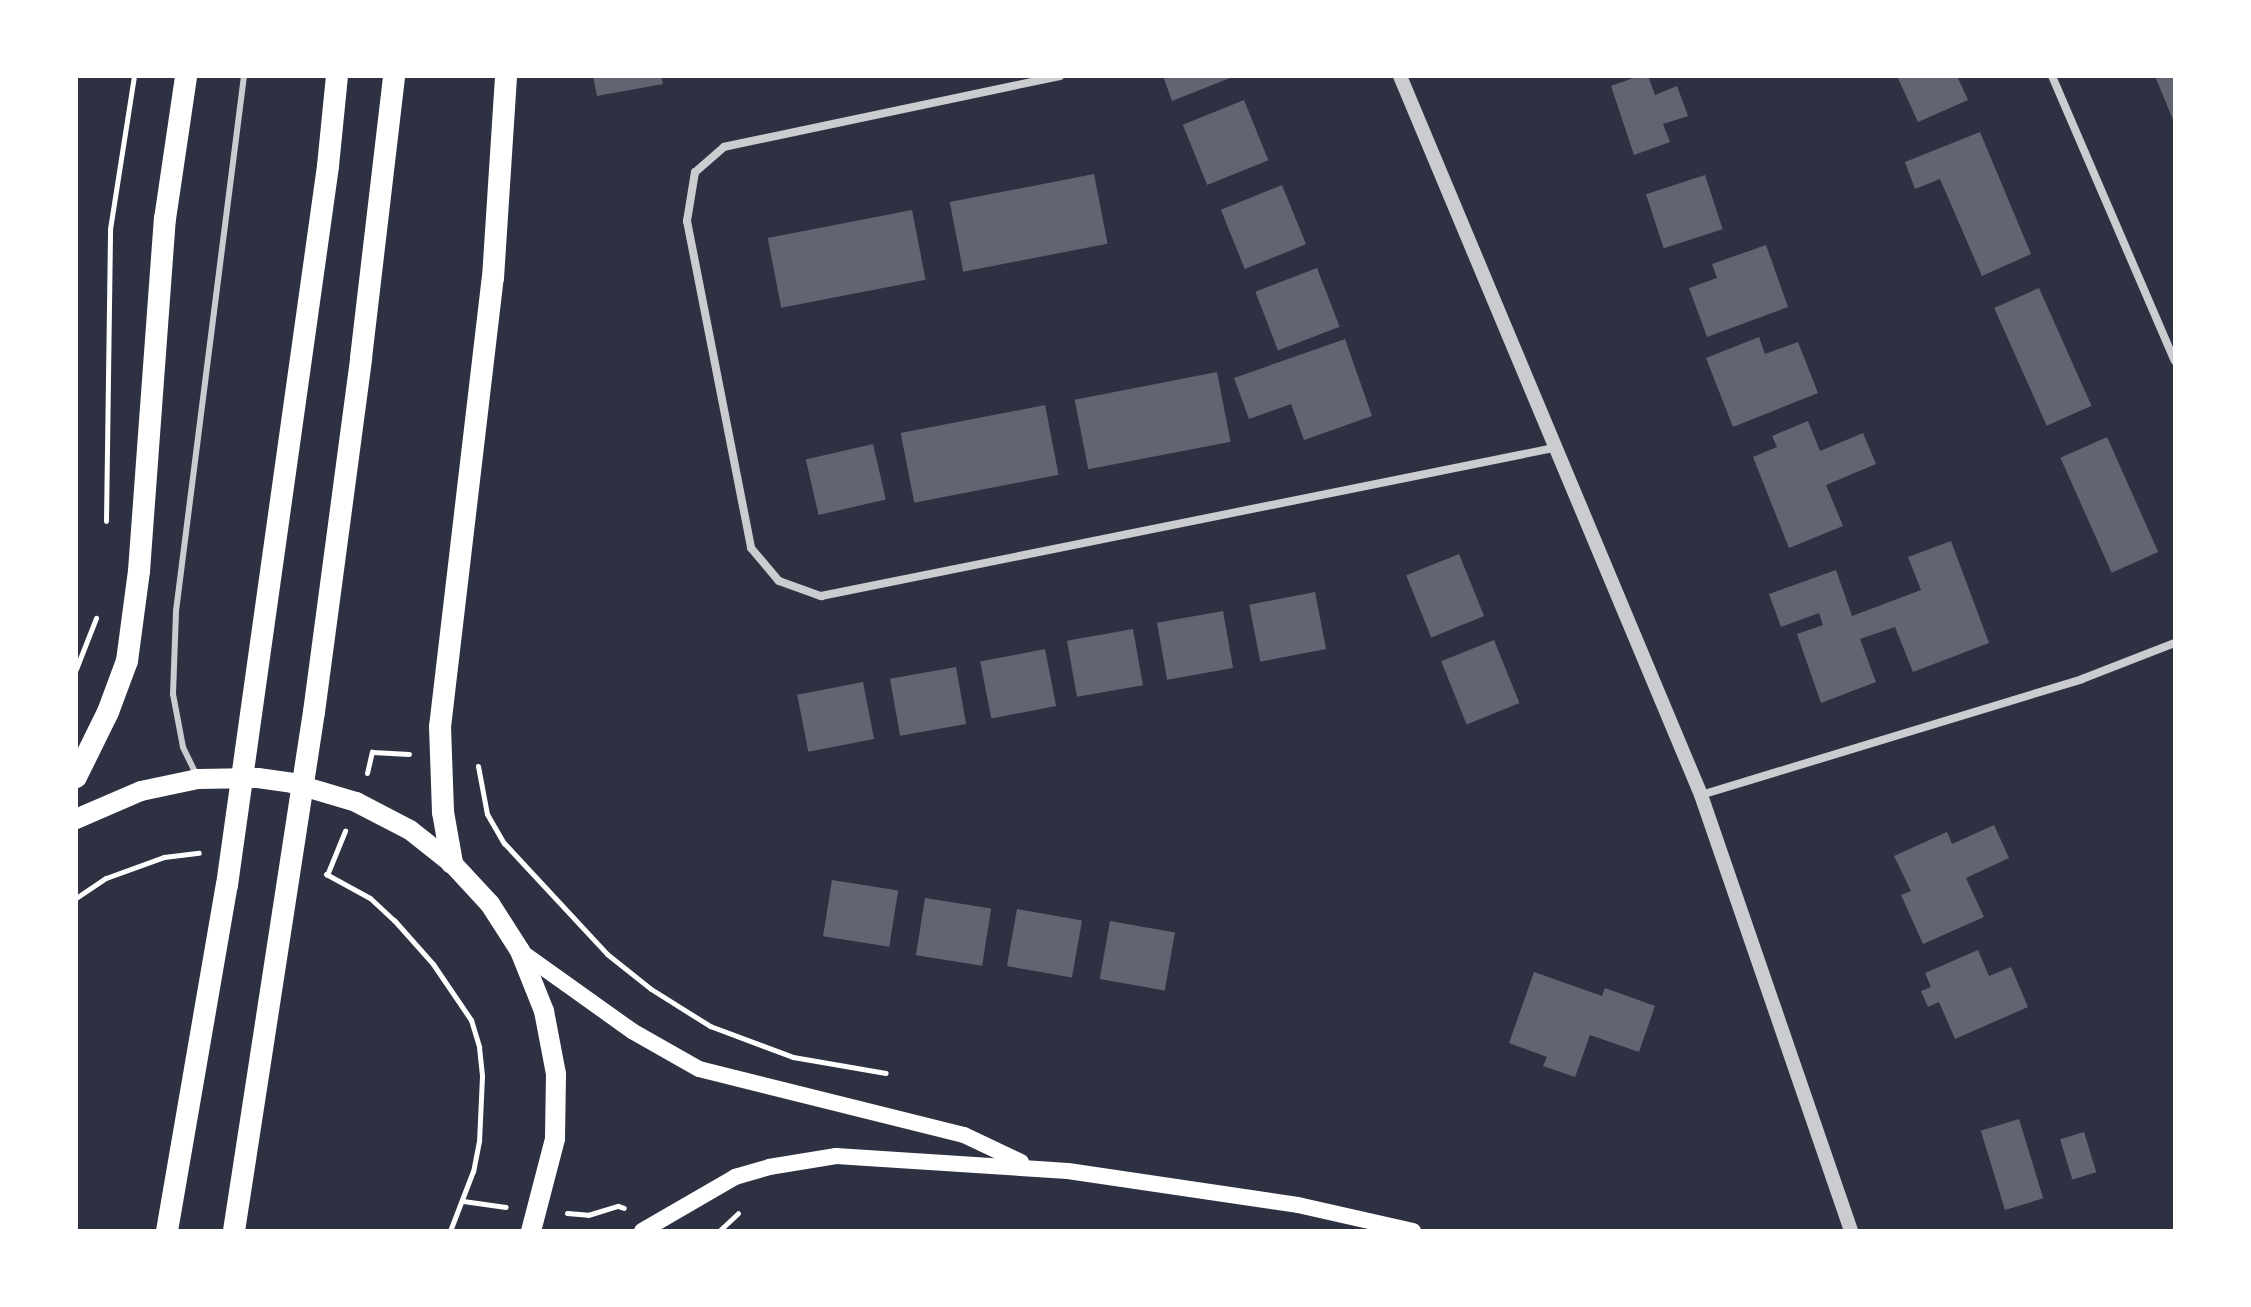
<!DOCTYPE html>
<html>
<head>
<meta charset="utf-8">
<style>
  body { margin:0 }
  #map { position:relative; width:2251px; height:1307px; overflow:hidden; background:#2d3142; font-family:"IBM Plex Serif",serif }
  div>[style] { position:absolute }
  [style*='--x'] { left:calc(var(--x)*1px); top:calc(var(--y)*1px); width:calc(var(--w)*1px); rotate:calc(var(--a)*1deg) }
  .building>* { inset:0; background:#626471; transform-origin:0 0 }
  .path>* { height:5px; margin:-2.5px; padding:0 2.5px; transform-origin:2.5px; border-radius:2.5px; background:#fff }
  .service>* { height:6px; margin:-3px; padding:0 3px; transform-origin:3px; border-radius:3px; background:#caccd0 }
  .minor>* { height:8px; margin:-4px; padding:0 4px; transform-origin:4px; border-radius:4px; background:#caccd0 }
  .tertiary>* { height:14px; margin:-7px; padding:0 7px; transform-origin:7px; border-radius:7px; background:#caccd0 }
  .secondary>* { height:16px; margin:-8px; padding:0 8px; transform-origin:8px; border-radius:8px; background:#fff }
  .primary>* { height:20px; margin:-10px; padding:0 10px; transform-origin:10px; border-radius:10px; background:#fff }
  .trunk>* { height:22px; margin:-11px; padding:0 11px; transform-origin:11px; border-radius:11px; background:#fff }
  span { translate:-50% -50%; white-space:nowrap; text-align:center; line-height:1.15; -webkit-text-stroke:8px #fff; paint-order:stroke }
  .frame { position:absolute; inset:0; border:78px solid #fff; pointer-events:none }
</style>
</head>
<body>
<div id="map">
  <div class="building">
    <div style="clip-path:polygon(593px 76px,661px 76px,663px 84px,597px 96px)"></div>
    <div style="clip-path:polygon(1163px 76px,1235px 76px,1172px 101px)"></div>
    <div style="clip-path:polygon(1639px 76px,1648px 76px,1655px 95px,1677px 86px,1688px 116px,1663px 124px,1670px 142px,1634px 155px,1611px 86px)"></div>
    <div style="clip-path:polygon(1897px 76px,1957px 76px,1968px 100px,1918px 122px)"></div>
    <div style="clip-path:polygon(2155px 76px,2175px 76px,2175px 125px)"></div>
    <div style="left:1244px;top:100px;width:65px;height:66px;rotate:68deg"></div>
    <div style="clip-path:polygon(1980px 132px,2031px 254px,1982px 276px,1940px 179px,1915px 189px,1905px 162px)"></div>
    <div style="left:1094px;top:174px;width:71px;height:147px;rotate:79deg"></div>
    <div style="left:1705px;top:175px;width:57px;height:62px;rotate:72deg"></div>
    <div style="left:1282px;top:185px;width:64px;height:66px;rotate:68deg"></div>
    <div style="left:912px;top:210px;width:71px;height:147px;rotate:79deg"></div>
    <div style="clip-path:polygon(1766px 245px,1788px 307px,1707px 337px,1689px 288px,1717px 278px,1712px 264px)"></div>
    <div style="left:1317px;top:268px;width:63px;height:66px;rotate:69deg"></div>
    <div style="left:2039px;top:288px;width:129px;height:49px;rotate:66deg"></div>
    <div style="clip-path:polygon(1759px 337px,1765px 354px,1798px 342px,1818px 393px,1733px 427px,1706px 358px)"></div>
    <div style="clip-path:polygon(1345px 339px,1372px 416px,1304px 440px,1291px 404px,1249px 419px,1234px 378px)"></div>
    <div style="left:1217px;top:372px;width:71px;height:145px;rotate:79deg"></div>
    <div style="left:1045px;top:405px;width:71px;height:147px;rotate:79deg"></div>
    <div style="clip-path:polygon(1808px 421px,1820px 451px,1863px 433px,1876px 464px,1826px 485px,1843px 526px,1789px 548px,1753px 457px,1777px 447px,1772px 436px)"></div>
    <div style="left:2107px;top:437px;width:126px;height:51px;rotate:66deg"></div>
    <div style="left:873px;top:444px;width:57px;height:69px;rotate:77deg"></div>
    <div style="clip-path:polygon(1951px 541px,1989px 643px,1913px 672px,1895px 627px,1860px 639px,1876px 682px,1821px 703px,1797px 634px,1823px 625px,1819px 613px,1781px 627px,1769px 594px,1836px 570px,1852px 616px,1921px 590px,1908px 557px)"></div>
    <div style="left:1459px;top:554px;width:67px;height:57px;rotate:68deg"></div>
    <div style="left:1315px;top:592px;width:58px;height:67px;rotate:79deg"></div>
    <div style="left:1223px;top:611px;width:58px;height:67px;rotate:80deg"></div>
    <div style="left:1133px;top:629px;width:57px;height:67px;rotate:80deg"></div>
    <div style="left:1494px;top:640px;width:68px;height:57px;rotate:68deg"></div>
    <div style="left:1045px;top:649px;width:58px;height:66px;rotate:79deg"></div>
    <div style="left:956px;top:667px;width:58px;height:67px;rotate:80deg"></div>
    <div style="left:863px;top:682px;width:58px;height:67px;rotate:79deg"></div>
    <div style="clip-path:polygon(1994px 825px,2009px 858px,1966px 878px,1984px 917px,1923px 944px,1901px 895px,1911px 891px,1894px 856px,1947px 832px,1952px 844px)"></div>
    <div style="left:832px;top:880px;width:67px;height:57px;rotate:9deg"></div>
    <div style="left:925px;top:898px;width:67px;height:58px;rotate:9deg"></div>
    <div style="left:1017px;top:909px;width:66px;height:58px;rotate:10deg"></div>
    <div style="left:1110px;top:921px;width:66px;height:59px;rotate:10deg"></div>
    <div style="clip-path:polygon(1978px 950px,1989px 976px,2011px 967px,2028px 1007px,1955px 1039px,1939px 1002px,1928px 1007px,1921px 991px,1931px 987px,1925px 973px)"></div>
    <div style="clip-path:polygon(1534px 972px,1602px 996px,1605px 988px,1655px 1006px,1639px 1052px,1590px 1035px,1575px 1077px,1543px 1066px,1547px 1057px,1509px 1043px)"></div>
    <div style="left:2019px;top:1119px;width:83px;height:40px;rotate:73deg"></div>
    <div style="left:2084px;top:1132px;width:42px;height:25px;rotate:73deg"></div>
  </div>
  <div class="path">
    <div style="--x:106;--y:521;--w:292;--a:-89.2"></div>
    <div style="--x:110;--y:229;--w:155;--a:-81.1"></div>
    <div style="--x:76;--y:669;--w:55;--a:-68.6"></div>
    <div style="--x:478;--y:766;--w:49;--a:79.4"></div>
    <div style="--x:487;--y:814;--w:34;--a:60"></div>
    <div style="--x:504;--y:843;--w:151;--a:47.1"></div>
    <div style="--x:607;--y:954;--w:56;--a:38.5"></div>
    <div style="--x:651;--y:989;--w:70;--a:32.1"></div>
    <div style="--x:710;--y:1026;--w:89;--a:20.5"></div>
    <div style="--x:793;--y:1057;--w:94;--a:9.8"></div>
    <div style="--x:367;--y:773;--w:22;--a:-77"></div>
    <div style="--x:372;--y:752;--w:37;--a:3"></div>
    <div style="--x:326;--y:874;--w:50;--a:28.6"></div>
    <div style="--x:370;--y:898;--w:33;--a:43"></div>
    <div style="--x:394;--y:920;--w:59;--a:48.4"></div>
    <div style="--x:433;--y:964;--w:68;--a:55.8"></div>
    <div style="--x:471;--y:1020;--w:28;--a:73"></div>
    <div style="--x:479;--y:1047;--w:29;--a:84"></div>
    <div style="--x:482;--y:1076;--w:65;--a:92.6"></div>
    <div style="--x:479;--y:1141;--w:31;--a:101"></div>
    <div style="--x:473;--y:1171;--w:64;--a:111"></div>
    <div style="--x:327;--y:875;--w:48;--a:-67.8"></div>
    <div style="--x:76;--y:898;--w:36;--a:-34"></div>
    <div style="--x:106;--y:878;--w:62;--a:-19.9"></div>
    <div style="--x:164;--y:857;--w:35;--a:-7"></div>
    <div style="--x:463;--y:1201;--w:43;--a:7.9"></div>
    <div style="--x:567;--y:1213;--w:21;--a:5"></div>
    <div style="--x:588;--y:1215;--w:31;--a:-17"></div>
    <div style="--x:618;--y:1206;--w:6;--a:18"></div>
    <div style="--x:719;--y:1231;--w:26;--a:-43"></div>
  </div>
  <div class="service">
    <div style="--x:197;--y:776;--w:32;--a:-116"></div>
    <div style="--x:183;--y:747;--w:54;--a:-100.7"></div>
    <div style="--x:173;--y:694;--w:83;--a:-87.9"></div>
    <div style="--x:176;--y:611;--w:539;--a:-82.76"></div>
  </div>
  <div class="minor">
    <div style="--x:1060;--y:76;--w:343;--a:168.1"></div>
    <div style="--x:724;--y:147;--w:38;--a:139"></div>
    <div style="--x:695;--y:172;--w:50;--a:99.3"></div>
    <div style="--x:687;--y:221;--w:333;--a:78.9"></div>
    <div style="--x:751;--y:548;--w:43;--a:49.7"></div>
    <div style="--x:779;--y:581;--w:45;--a:19.7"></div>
    <div style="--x:821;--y:596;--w:748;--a:-11.42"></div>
    <div style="--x:2052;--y:76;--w:310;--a:66.7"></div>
    <div style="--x:1701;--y:795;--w:398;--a:-16.9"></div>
    <div style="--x:2082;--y:679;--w:100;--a:-21.2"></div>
  </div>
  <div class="tertiary">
    <div style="--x:1400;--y:76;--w:779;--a:67.28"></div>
    <div style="--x:1701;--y:795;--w:461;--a:71"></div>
  </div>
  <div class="secondary">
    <div style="--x:520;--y:951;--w:138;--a:35.5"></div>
    <div style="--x:632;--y:1031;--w:77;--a:29.6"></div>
    <div style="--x:699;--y:1069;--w:273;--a:14"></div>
    <div style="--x:964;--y:1135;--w:63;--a:25.3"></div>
    <div style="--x:642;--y:1231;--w:108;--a:-30.1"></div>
    <div style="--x:735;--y:1177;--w:35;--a:-16"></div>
    <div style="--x:769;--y:1167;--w:68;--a:-9.3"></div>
    <div style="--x:836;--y:1156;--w:232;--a:3.7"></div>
    <div style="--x:1068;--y:1171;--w:232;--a:8.4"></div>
    <div style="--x:1298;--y:1205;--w:118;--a:12.7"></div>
  </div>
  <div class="primary">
    <div style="--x:76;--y:819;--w:71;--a:-23.3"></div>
    <div style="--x:141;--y:791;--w:58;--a:-11.9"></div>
    <div style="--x:198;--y:779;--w:60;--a:-1"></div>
    <div style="--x:258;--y:778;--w:34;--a:8"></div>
    <div style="--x:292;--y:783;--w:67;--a:16.5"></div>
    <div style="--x:356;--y:802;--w:61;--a:27.4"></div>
    <div style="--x:410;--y:830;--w:53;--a:38.2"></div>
    <div style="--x:452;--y:863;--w:56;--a:47.2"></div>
    <div style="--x:490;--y:904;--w:56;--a:57.4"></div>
    <div style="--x:520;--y:951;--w:65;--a:68.2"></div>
    <div style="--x:544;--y:1011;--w:64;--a:79.2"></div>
    <div style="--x:556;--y:1074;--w:65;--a:90.9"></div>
    <div style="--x:555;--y:1139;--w:95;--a:104.6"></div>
  </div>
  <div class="trunk">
    <div style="--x:76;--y:777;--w:72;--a:-63.8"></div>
    <div style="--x:108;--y:712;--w:54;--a:-69.6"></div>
    <div style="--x:127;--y:661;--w:91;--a:-82.4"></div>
    <div style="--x:139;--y:571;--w:353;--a:-85.8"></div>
    <div style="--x:165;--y:219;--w:145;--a:-81.6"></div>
    <div style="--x:452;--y:863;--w:52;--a:-100"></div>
    <div style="--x:443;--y:812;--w:85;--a:-92"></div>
    <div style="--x:440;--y:727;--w:452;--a:-83.3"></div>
    <div style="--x:493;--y:278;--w:202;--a:-86.3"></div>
    <div style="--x:167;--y:1231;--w:351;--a:-80.2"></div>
    <div style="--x:227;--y:885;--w:726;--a:-82"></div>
    <div style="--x:328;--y:166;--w:90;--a:-84.3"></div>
    <div style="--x:234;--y:1231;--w:525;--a:-81.24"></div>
    <div style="--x:314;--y:712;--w:357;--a:-82.4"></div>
    <div style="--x:361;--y:358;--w:284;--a:-83.3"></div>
  </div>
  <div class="frame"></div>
</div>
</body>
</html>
